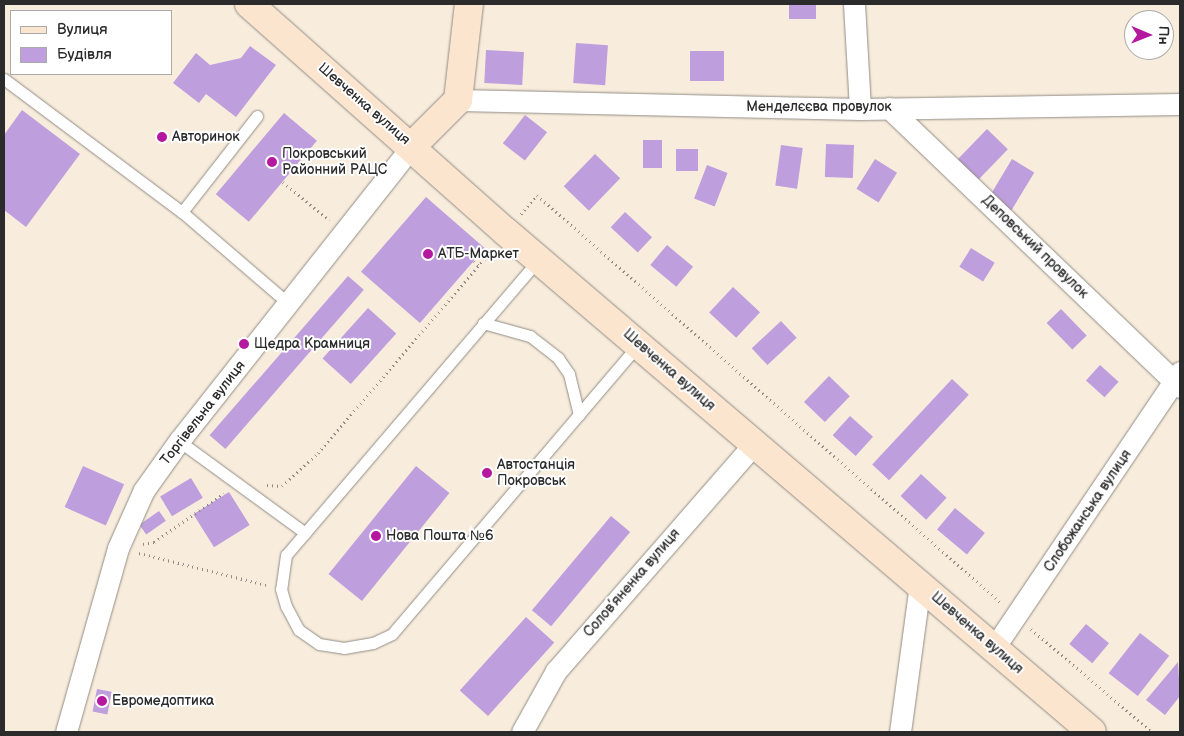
<!DOCTYPE html>
<html>
<head>
<meta charset="utf-8">
<style>
  body { margin:0 }
  #map { position:relative; width:1184px; height:736px; overflow:hidden; background:#f8eddd; font-family:"Balsamiq Sans",sans-serif }
  div>[style] { position:absolute }
  [style*='--x'] { left:calc(var(--x)*1px); top:calc(var(--y)*1px); width:calc(var(--w)*1px); rotate:calc(var(--a)*1deg) }
  .building>* { inset:0; background:#be9edc; transform-origin:0 0 }
  .path>* { height:3px; margin-top:-1.5px; transform-origin:0; background:repeating-linear-gradient(90deg,#928c84 0 1px,transparent 0 5px) }
  .roads { filter:drop-shadow(0 0 1px #928c84) drop-shadow(0 0 1px #928c84) }
  .lane>* { height:11px; margin:-5.5px; padding:0 5.5px; transform-origin:5.5px; border-radius:5.5px; background:#fff }
  .street>* { height:21px; margin:-10.5px; padding:0 10.5px; transform-origin:10.5px; border-radius:10.5px; background:#fff }
  .secondary>* { height:28px; margin:-14px; padding:0 14px; transform-origin:14px; border-radius:14px; background:#fce5cf }
  .dots>* { width:14px; height:14px; translate:-50% -50%; box-sizing:border-box; border:2px solid #fff; border-radius:50% }
  span { translate:-50% -50%; white-space:nowrap; text-align:center; line-height:1.15; -webkit-text-stroke:4px #fff; paint-order:stroke }
  .street-label { font-size:14px; color:#2b2b2b }
  .poi-label { font-size:14px; color:#2b2b2b }
  .left { translate:0 -50%; text-align:left }
  .frame { position:absolute; inset:0; border:5px solid #2b2b2b; pointer-events:none }
  .legend { position:absolute; left:10px; top:10px; width:162px; height:65px; box-sizing:border-box; background:#fff; border:1px solid #aaa; margin:0; padding:6px 9px; list-style:none; font-size:15px; color:#2b2b2b }
  .legend li { display:flex; align-items:center; gap:10px; height:25px }
  .legend b { width:25px; border:1px solid #aaa }
  .north { position:absolute; left:1124px; top:10px; width:50px; height:50px; box-sizing:border-box; background:#fff; border:1px solid #aaa; border-radius:50%; rotate:91deg; font-size:14px; font-weight:700; line-height:20px; text-align:center; color:#2b2b2b }
  .north::after { content:''; display:block; margin:auto; width:18px; height:22px; background:#b5179e; clip-path:polygon(50% 0,100% 100%,50% 72%,0 100%) }
</style>
</head>
<body>
<div id="map">
  <div class="building">
    <div style="left:789px;top:4px;width:27px;height:15px"></div>
    <div style="left:576px;top:43px;width:32px;height:40px;rotate:4deg"></div>
    <div style="clip-path:polygon(250px 46px,276px 65px,236px 117px,206px 94px,199px 103px,173px 83px,196px 53px,210px 65px,241px 58px)"></div>
    <div style="left:486px;top:50px;width:38px;height:33px;rotate:3deg"></div>
    <div style="left:690px;top:51px;width:34px;height:30px"></div>
    <div style="clip-path:polygon(22px 110px,80px 154px,26px 227px,4px 210px,4px 135px)"></div>
    <div style="left:284px;top:113px;width:43px;height:106px;rotate:40deg"></div>
    <div style="left:525px;top:115px;width:28px;height:36px;rotate:38deg"></div>
    <div style="left:987px;top:129px;width:29px;height:48px;rotate:44deg"></div>
    <div style="left:643px;top:140px;width:19px;height:28px"></div>
    <div style="left:826px;top:144px;width:28px;height:33px;rotate:2deg"></div>
    <div style="left:781px;top:145px;width:22px;height:41px;rotate:8deg"></div>
    <div style="left:676px;top:149px;width:22px;height:22px"></div>
    <div style="left:595px;top:154px;width:35px;height:45px;rotate:44deg"></div>
    <div style="left:875px;top:159px;width:26px;height:35px;rotate:32deg"></div>
    <div style="left:1012px;top:159px;width:26px;height:46px;rotate:31deg"></div>
    <div style="left:707px;top:165px;width:22px;height:36px;rotate:21deg"></div>
    <div style="left:426px;top:197px;width:78px;height:99px;rotate:41deg"></div>
    <div style="left:625px;top:212px;width:37px;height:21px;rotate:43deg"></div>
    <div style="left:667px;top:245px;width:34px;height:26px;rotate:40deg"></div>
    <div style="left:971px;top:248px;width:28px;height:22px;rotate:32deg"></div>
    <div style="left:348px;top:276px;width:21px;height:211px;rotate:41deg"></div>
    <div style="left:733px;top:287px;width:37px;height:35px;rotate:43deg"></div>
    <div style="left:368px;top:308px;width:38px;height:68px;rotate:42deg"></div>
    <div style="left:1061px;top:309px;width:37px;height:20px;rotate:46deg"></div>
    <div style="left:781px;top:321px;width:23px;height:40px;rotate:47deg"></div>
    <div style="left:1100px;top:365px;width:25px;height:21px;rotate:42deg"></div>
    <div style="left:829px;top:376px;width:29px;height:36px;rotate:44deg"></div>
    <div style="left:952px;top:379px;width:23px;height:117px;rotate:43deg"></div>
    <div style="left:850px;top:416px;width:31px;height:26px;rotate:42deg"></div>
    <div style="left:83px;top:466px;width:45px;height:45px;rotate:24deg"></div>
    <div style="left:416px;top:466px;width:43px;height:139px;rotate:39deg"></div>
    <div style="left:921px;top:474px;width:35px;height:30px;rotate:43deg"></div>
    <div style="left:191px;top:478px;width:23px;height:36px;rotate:59deg"></div>
    <div style="left:229px;top:492px;width:39px;height:42px;rotate:58deg"></div>
    <div style="left:955px;top:508px;width:39px;height:28px;rotate:40deg"></div>
    <div style="left:159px;top:511px;width:12px;height:24px;rotate:55deg"></div>
    <div style="left:611px;top:516px;width:25px;height:123px;rotate:40deg"></div>
    <div style="left:526px;top:617px;width:38px;height:99px;rotate:42deg"></div>
    <div style="left:1086px;top:624px;width:30px;height:26px;rotate:40deg"></div>
    <div style="left:1140px;top:633px;width:37px;height:51px;rotate:38deg"></div>
    <div style="clip-path:polygon(1178px 662px,1180px 696px,1165px 715px,1146px 700px)"></div>
    <div style="left:97px;top:689px;width:15px;height:23px;rotate:11deg"></div>
  </div>
  <div class="path">
    <div style="--x:283;--y:182;--w:60;--a:39.6"></div>
    <div style="--x:521;--y:214;--w:25;--a:-50"></div>
    <div style="--x:537;--y:195;--w:616;--a:41.32"></div>
    <div style="--x:474;--y:261;--w:8;--a:45"></div>
    <div style="--x:267;--y:485;--w:15;--a:4"></div>
    <div style="--x:282;--y:486;--w:49;--a:-42.5"></div>
    <div style="--x:318;--y:453;--w:267;--a:-49.4"></div>
    <div style="--x:143;--y:544;--w:11;--a:-10"></div>
    <div style="--x:154;--y:542;--w:85;--a:-35"></div>
    <div style="--x:139;--y:553;--w:131;--a:14.1"></div>
    <div style="--x:1031;--y:629;--w:159;--a:40.4"></div>
  </div>
  <div class="roads">
    <div class="lane">
      <div style="--x:4;--y:79;--w:222;--a:36.8"></div>
      <div style="--x:257;--y:116;--w:122;--a:128"></div>
      <div style="--x:182;--y:212;--w:141;--a:40.7"></div>
      <div style="--x:539;--y:259;--w:389;--a:130.5"></div>
      <div style="--x:286;--y:555;--w:34;--a:98"></div>
      <div style="--x:281;--y:589;--w:18;--a:74"></div>
      <div style="--x:286;--y:606;--w:27;--a:62"></div>
      <div style="--x:299;--y:630;--w:24;--a:35"></div>
      <div style="--x:319;--y:644;--w:25;--a:9"></div>
      <div style="--x:344;--y:648;--w:29;--a:-10"></div>
      <div style="--x:373;--y:643;--w:21;--a:-25"></div>
      <div style="--x:392;--y:634;--w:381;--a:-49.6"></div>
      <div style="--x:483;--y:323;--w:49;--a:15.5"></div>
      <div style="--x:530;--y:336;--w:36;--a:38"></div>
      <div style="--x:558;--y:358;--w:19;--a:55"></div>
      <div style="--x:569;--y:374;--w:42;--a:76.3"></div>
      <div style="--x:179;--y:441;--w:156;--a:36.1"></div>
    </div>
    <div class="street">
      <div style="--x:854;--y:4;--w:105;--a:86.7"></div>
      <div style="--x:458;--y:100;--w:402;--a:1.3"></div>
      <div style="--x:860;--y:109;--w:320;--a:-0.9"></div>
      <div style="--x:889;--y:108;--w:403;--a:43.8"></div>
      <div style="--x:994;--y:648;--w:333;--a:-56"></div>
      <div style="--x:66;--y:732;--w:191;--a:-74.2"></div>
      <div style="--x:118;--y:548;--w:64;--a:-65.9"></div>
      <div style="--x:144;--y:490;--w:60;--a:-54.5"></div>
      <div style="--x:179;--y:441;--w:376;--a:-51.7"></div>
      <div style="--x:522;--y:732;--w:70;--a:-60.9"></div>
      <div style="--x:556;--y:671;--w:303;--a:-48.9"></div>
      <div style="--x:900;--y:732;--w:148;--a:-82.3"></div>
    </div>
    <div class="secondary">
      <div style="--x:249;--y:4;--w:344;--a:41.6"></div>
      <div style="--x:506;--y:232;--w:770;--a:40.47"></div>
      <div style="--x:412;--y:146;--w:65;--a:-45"></div>
      <div style="--x:458;--y:100;--w:97;--a:-83.5"></div>
    </div>
  </div>
  <div class="dots">
    <div style="left:162px;top:137px;background:#b5179e"></div>
    <div style="left:272px;top:162px;background:#b5179e"></div>
    <div style="left:428px;top:254px;background:#b5179e"></div>
    <div style="left:244px;top:344px;background:#b5179e"></div>
    <div style="left:487px;top:473px;background:#b5179e"></div>
    <div style="left:376px;top:536px;background:#b5179e"></div>
    <div style="left:102px;top:701px;background:#b5179e"></div>
  </div>
  <div class="street-label">
    <span style="left:364px;top:104px;rotate:41deg">Шевченка вулиця</span>
    <span style="left:819px;top:107px">Менделєєва провулок</span>
    <span style="left:1035px;top:247px;rotate:44deg">Деповський провулок</span>
    <span style="left:669px;top:370px;rotate:41deg">Шевченка вулиця</span>
    <span style="left:203px;top:413px;rotate:-52deg">Торгівельна вулиця</span>
    <span style="left:1088px;top:511px;rotate:-56deg">Слобожанська вулиця</span>
    <span style="left:632px;top:583px;rotate:-49deg">Солов’яненка вулиця</span>
    <span style="left:977px;top:633px;rotate:41deg">Шевченка вулиця</span>
  </div>
  <div class="poi-label">
    <span class="left" style="left:172px;top:137px">Авторинок</span>
    <span class="left" style="left:282px;top:162px">Покровський<br>Районний РАЦС</span>
    <span class="left" style="left:438px;top:254px">АТБ-Маркет</span>
    <span class="left" style="left:254px;top:344px">Щедра Крамниця</span>
    <span class="left" style="left:497px;top:473px">Автостанція<br>Покровськ</span>
    <span class="left" style="left:386px;top:536px">Нова Пошта №6</span>
    <span class="left" style="left:112px;top:701px">Евромедоптика</span>
  </div>
  <div class="frame"></div>
  <ul class="legend">
  <li><b style="height:6px;background:#fce5cf"></b>Вулиця</li>
  <li><b style="height:14px;background:#be9edc"></b>Будівля</li>
  </ul>
  <div class="north">Пн</div>
</div>
</body>
</html>
